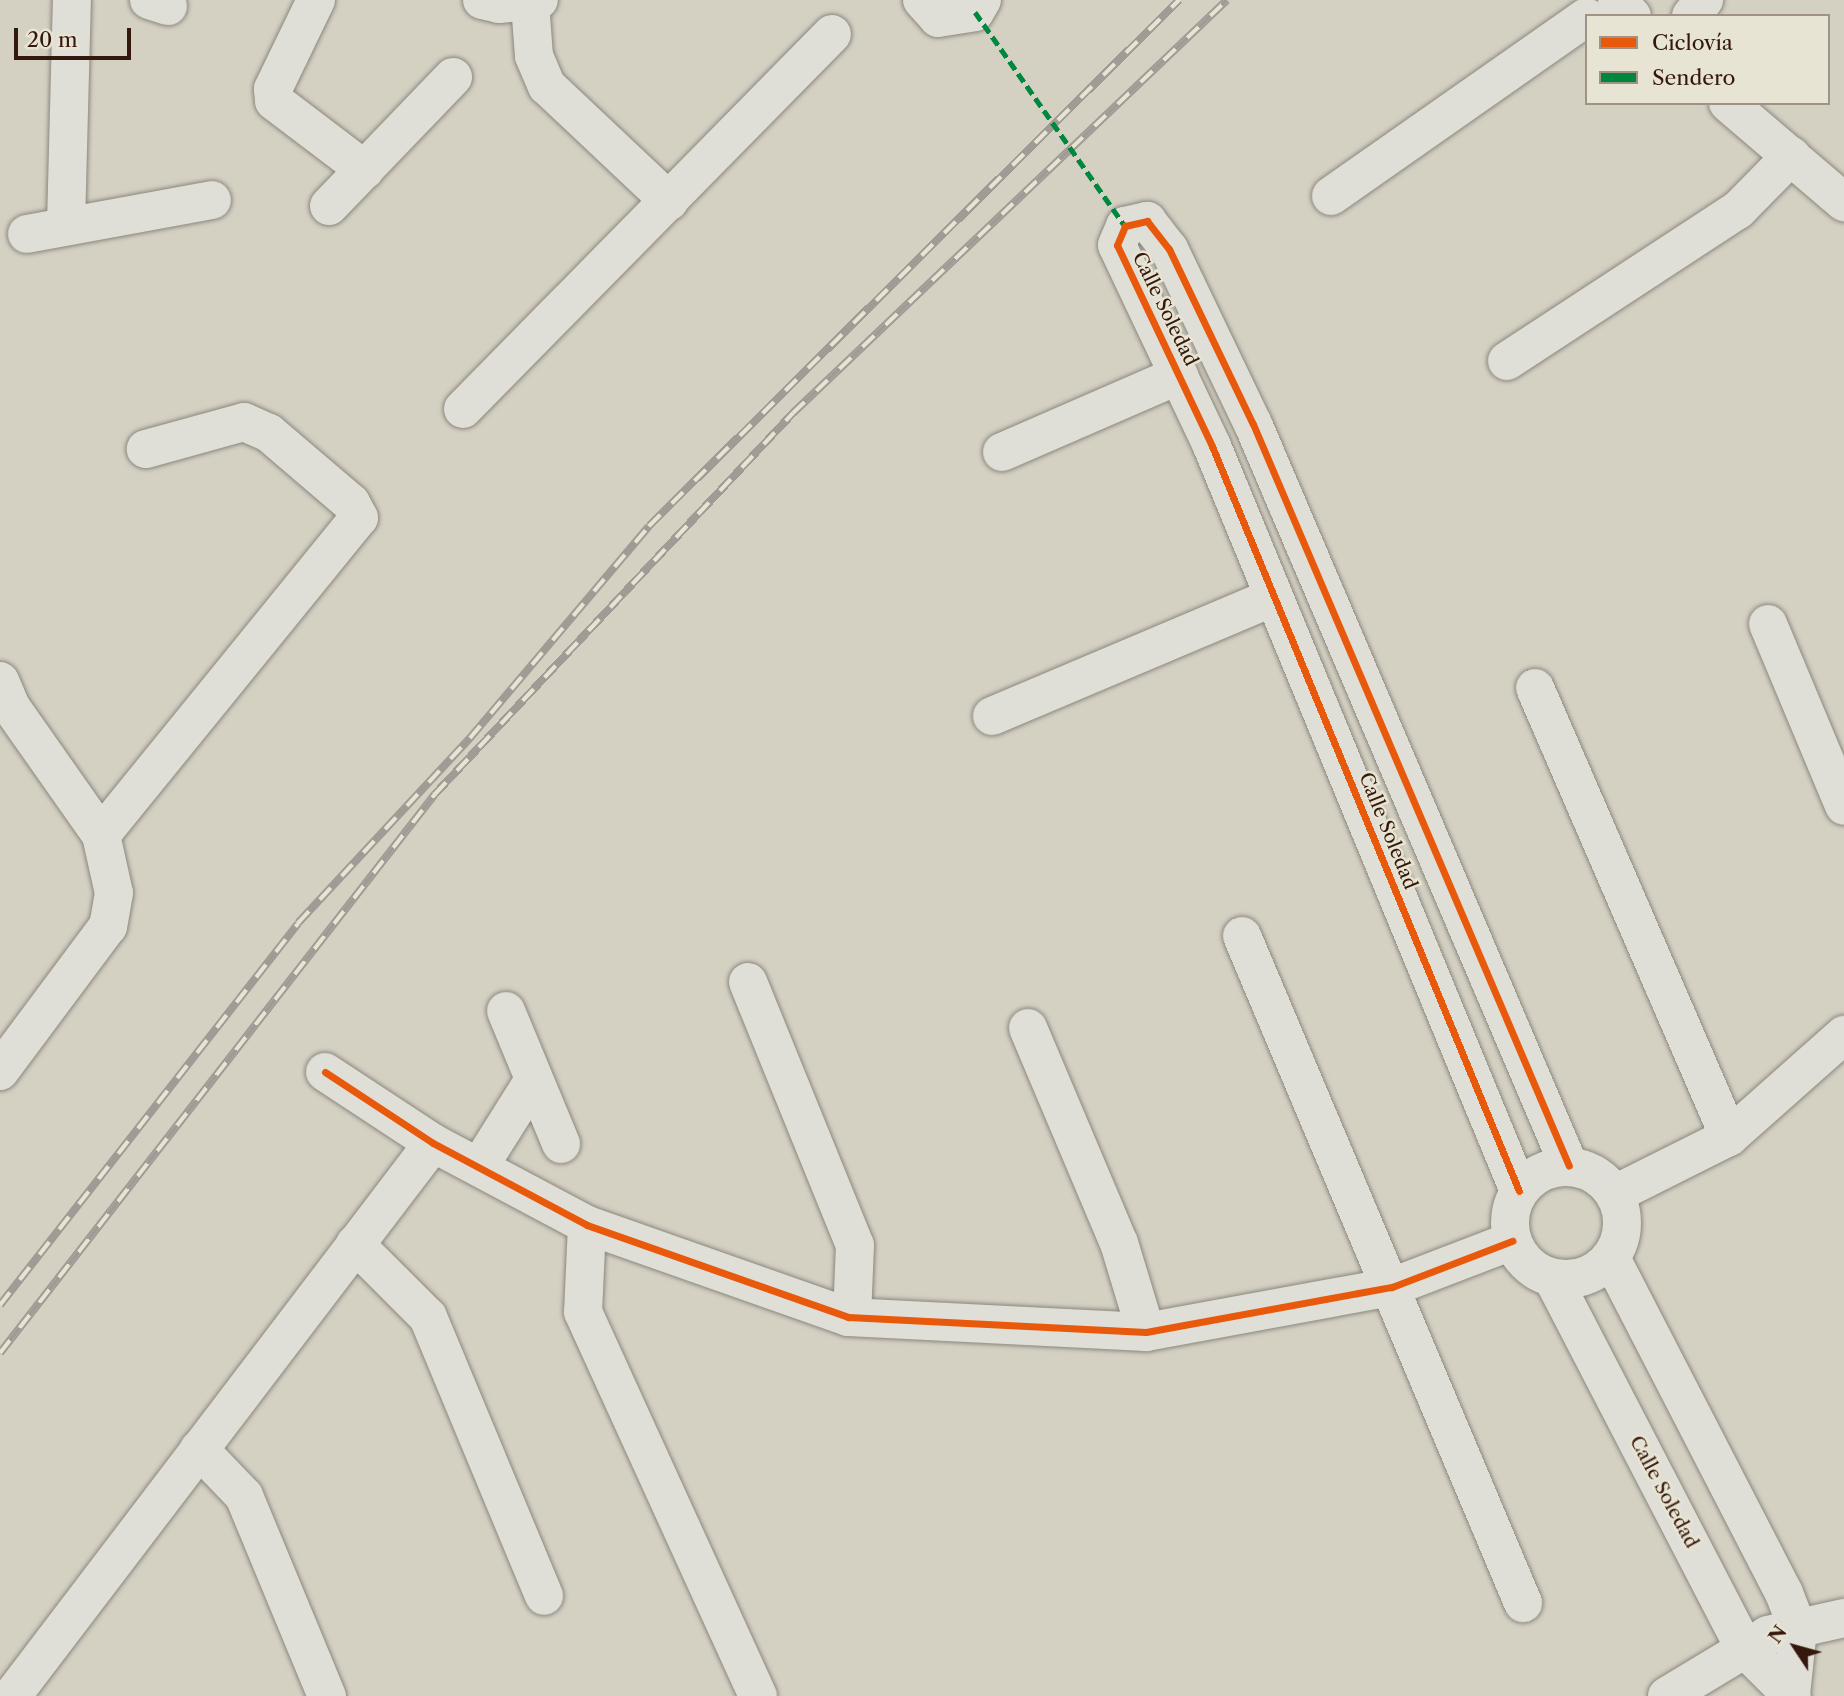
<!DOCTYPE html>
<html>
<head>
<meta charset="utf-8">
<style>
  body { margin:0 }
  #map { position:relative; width:1844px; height:1696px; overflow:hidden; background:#d4d1c3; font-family:"Libre Caslon Text",serif }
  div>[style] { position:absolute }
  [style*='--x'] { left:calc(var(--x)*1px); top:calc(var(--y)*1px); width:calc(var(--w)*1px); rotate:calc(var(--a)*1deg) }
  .roads { filter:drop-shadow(0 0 2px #8c877e) drop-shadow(0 0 2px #8c877e) }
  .minor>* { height:38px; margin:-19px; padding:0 19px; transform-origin:19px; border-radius:19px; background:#dfded7 }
  .minor>.ring { margin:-19px; padding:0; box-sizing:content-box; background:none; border:38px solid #dfded7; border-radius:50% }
  .rail>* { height:8px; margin-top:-4px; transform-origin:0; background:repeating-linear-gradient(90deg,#e8e4d3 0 16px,#a09b95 0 32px); box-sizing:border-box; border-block:2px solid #a09b95 }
  .quiet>* { height:5px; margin-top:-2.5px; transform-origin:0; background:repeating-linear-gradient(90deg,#00873e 0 10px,transparent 0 15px) }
  .cycleway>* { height:7px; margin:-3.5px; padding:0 3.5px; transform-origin:3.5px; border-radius:3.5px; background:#e8590c }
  span { translate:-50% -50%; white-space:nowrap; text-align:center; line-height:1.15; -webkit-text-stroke:5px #e8e4d3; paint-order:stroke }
  .street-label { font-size:19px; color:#35180d }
  .legend { position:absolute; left:1585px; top:14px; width:245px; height:91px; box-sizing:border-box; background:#e8e4d3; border:2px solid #a09284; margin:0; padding:9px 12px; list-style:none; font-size:21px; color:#35180d }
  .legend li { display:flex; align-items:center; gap:14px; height:35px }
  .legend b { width:35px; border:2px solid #a09284 }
  .north { position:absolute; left:1760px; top:1612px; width:70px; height:70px; -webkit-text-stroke:5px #e8e4d3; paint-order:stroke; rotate:306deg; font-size:19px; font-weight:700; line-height:28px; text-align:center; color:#35180d }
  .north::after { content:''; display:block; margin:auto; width:24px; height:32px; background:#35180d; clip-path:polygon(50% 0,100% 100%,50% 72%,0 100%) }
  .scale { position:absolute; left:14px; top:28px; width:117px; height:32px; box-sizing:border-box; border:4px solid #35180d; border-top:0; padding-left:9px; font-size:21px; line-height:24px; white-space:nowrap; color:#35180d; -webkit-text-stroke:5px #e8e4d3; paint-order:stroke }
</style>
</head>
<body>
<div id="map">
  <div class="roads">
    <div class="minor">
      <div style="--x:149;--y:0;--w:20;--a:18"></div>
      <div style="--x:316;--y:0;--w:99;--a:115.8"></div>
      <div style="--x:273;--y:89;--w:12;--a:85"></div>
      <div style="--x:274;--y:101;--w:114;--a:37.2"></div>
      <div style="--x:482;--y:0;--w:17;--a:13"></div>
      <div style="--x:499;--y:4;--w:40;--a:-5.7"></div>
      <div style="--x:922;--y:0;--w:24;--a:48"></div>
      <div style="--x:938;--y:18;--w:37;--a:-9"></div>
      <div style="--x:975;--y:12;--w:14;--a:-60"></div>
      <div style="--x:1617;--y:0;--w:22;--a:47"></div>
      <div style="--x:530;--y:3;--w:53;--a:85.7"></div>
      <div style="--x:534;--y:56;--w:33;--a:67"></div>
      <div style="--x:547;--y:86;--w:168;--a:43.3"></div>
      <div style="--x:1691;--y:16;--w:21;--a:-51"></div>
      <div style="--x:1728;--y:103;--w:153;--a:40.5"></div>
      <div style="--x:1331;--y:196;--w:312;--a:-35"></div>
      <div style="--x:329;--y:206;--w:179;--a:-46.1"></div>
      <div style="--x:66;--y:225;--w:225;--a:-88.5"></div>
      <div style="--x:27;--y:234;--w:188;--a:-10.4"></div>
      <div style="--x:1507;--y:361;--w:276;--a:-33.2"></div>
      <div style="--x:1738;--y:210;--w:76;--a:-45.5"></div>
      <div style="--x:463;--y:409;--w:526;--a:-45.46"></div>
      <div style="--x:1002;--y:452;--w:193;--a:-23.5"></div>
      <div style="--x:1768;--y:624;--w:197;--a:67.3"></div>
      <div style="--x:0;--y:681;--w:28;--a:67"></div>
      <div style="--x:11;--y:707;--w:156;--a:54.9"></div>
      <div style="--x:101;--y:835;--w:59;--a:77.4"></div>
      <div style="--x:114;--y:893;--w:34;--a:100"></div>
      <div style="--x:108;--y:926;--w:181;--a:126.7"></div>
      <div style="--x:1535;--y:688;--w:489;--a:66.6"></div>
      <div style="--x:992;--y:716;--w:306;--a:-22.9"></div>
      <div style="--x:101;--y:835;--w:409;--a:-50.9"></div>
      <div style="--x:359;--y:518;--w:17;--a:-118"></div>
      <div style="--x:351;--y:503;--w:108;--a:-139.5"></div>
      <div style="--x:269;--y:433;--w:27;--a:-156"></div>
      <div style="--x:244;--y:422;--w:102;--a:164.6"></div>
      <div style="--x:1242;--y:936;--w:724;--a:67.15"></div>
      <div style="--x:748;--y:982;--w:284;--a:67.9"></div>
      <div style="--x:855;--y:1245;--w:72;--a:92.4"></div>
      <div style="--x:506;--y:1011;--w:144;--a:67.5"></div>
      <div style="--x:1028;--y:1028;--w:233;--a:67.1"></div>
      <div style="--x:1119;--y:1243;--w:93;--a:73.1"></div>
      <div style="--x:325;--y:1072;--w:129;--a:33.3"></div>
      <div style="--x:433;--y:1143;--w:174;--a:28"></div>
      <div style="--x:587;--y:1225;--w:277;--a:19.4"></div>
      <div style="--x:848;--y:1317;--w:298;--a:2.9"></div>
      <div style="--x:1146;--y:1332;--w:250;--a:-10.4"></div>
      <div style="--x:1392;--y:1287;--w:129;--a:-21"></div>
      <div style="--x:479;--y:1167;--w:99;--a:-57.8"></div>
      <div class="ring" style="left:1510px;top:1167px;width:74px;height:74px"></div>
      <div style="--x:1519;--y:1191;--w:806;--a:-112.4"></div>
      <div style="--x:1212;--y:446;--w:222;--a:-115.3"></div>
      <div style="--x:1117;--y:245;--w:21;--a:-67"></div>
      <div style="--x:1125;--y:226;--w:23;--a:-13"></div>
      <div style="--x:1147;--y:221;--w:36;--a:52"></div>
      <div style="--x:1169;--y:249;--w:194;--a:64.4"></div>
      <div style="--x:1253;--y:424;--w:806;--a:66.93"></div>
      <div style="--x:1615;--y:1194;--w:127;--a:-26.6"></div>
      <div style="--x:1729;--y:1137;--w:154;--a:-41.6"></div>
      <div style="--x:587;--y:1225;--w:87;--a:92.6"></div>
      <div style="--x:583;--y:1312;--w:422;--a:65.5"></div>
      <div style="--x:355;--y:1244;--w:103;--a:45"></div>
      <div style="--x:428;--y:1317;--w:302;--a:67.4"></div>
      <div style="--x:1611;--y:1258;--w:377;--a:62.7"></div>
      <div style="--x:1784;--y:1593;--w:39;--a:69"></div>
      <div style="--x:1798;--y:1629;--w:65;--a:96.1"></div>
      <div style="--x:1553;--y:1279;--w:417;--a:62.6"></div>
      <div style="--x:1745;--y:1649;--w:66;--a:45"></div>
      <div style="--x:199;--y:1449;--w:65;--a:46.2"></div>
      <div style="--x:244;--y:1496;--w:217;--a:67.5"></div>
      <div style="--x:12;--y:1696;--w:695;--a:-52.72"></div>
      <div style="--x:1667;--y:1696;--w:118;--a:-31.1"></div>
      <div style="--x:1768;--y:1635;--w:78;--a:-12.6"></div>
    </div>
  </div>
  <div class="rail">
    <div style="--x:0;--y:1305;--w:484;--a:-52"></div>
    <div style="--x:298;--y:923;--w:253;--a:-47.1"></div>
    <div style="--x:470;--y:738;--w:277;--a:-49.8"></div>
    <div style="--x:649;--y:526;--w:747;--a:-44.78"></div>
    <div style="--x:0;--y:1353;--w:708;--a:-52.11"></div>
    <div style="--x:435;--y:794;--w:523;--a:-46.78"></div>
    <div style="--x:793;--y:413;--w:599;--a:-43.58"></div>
  </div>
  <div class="quiet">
    <div style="--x:975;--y:12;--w:261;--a:55"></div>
  </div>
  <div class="cycleway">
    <div style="--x:325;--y:1072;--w:129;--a:33.3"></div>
    <div style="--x:433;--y:1143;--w:174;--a:28"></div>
    <div style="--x:587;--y:1225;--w:277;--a:19.4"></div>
    <div style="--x:848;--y:1317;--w:298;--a:2.9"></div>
    <div style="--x:1146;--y:1332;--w:250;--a:-10.4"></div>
    <div style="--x:1392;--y:1287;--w:129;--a:-21"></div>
    <div style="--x:1519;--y:1191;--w:806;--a:-112.4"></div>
    <div style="--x:1212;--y:446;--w:222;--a:-115.3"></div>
    <div style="--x:1117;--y:245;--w:21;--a:-67"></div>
    <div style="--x:1125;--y:226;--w:23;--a:-13"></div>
    <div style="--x:1147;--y:221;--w:36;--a:52"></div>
    <div style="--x:1169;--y:249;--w:194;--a:64.4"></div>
    <div style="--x:1253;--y:424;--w:806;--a:66.93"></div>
  </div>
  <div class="street-label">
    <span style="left:1165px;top:309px;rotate:64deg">Calle Soledad</span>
    <span style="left:1388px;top:831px;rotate:68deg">Calle Soledad</span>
    <span style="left:1664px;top:1492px;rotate:62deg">Calle Soledad</span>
  </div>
  <ul class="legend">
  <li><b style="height:9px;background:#e8590c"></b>Ciclovía</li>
  <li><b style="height:9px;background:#00873e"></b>Sendero</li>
  </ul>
  <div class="north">N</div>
  <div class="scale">20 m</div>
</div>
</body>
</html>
